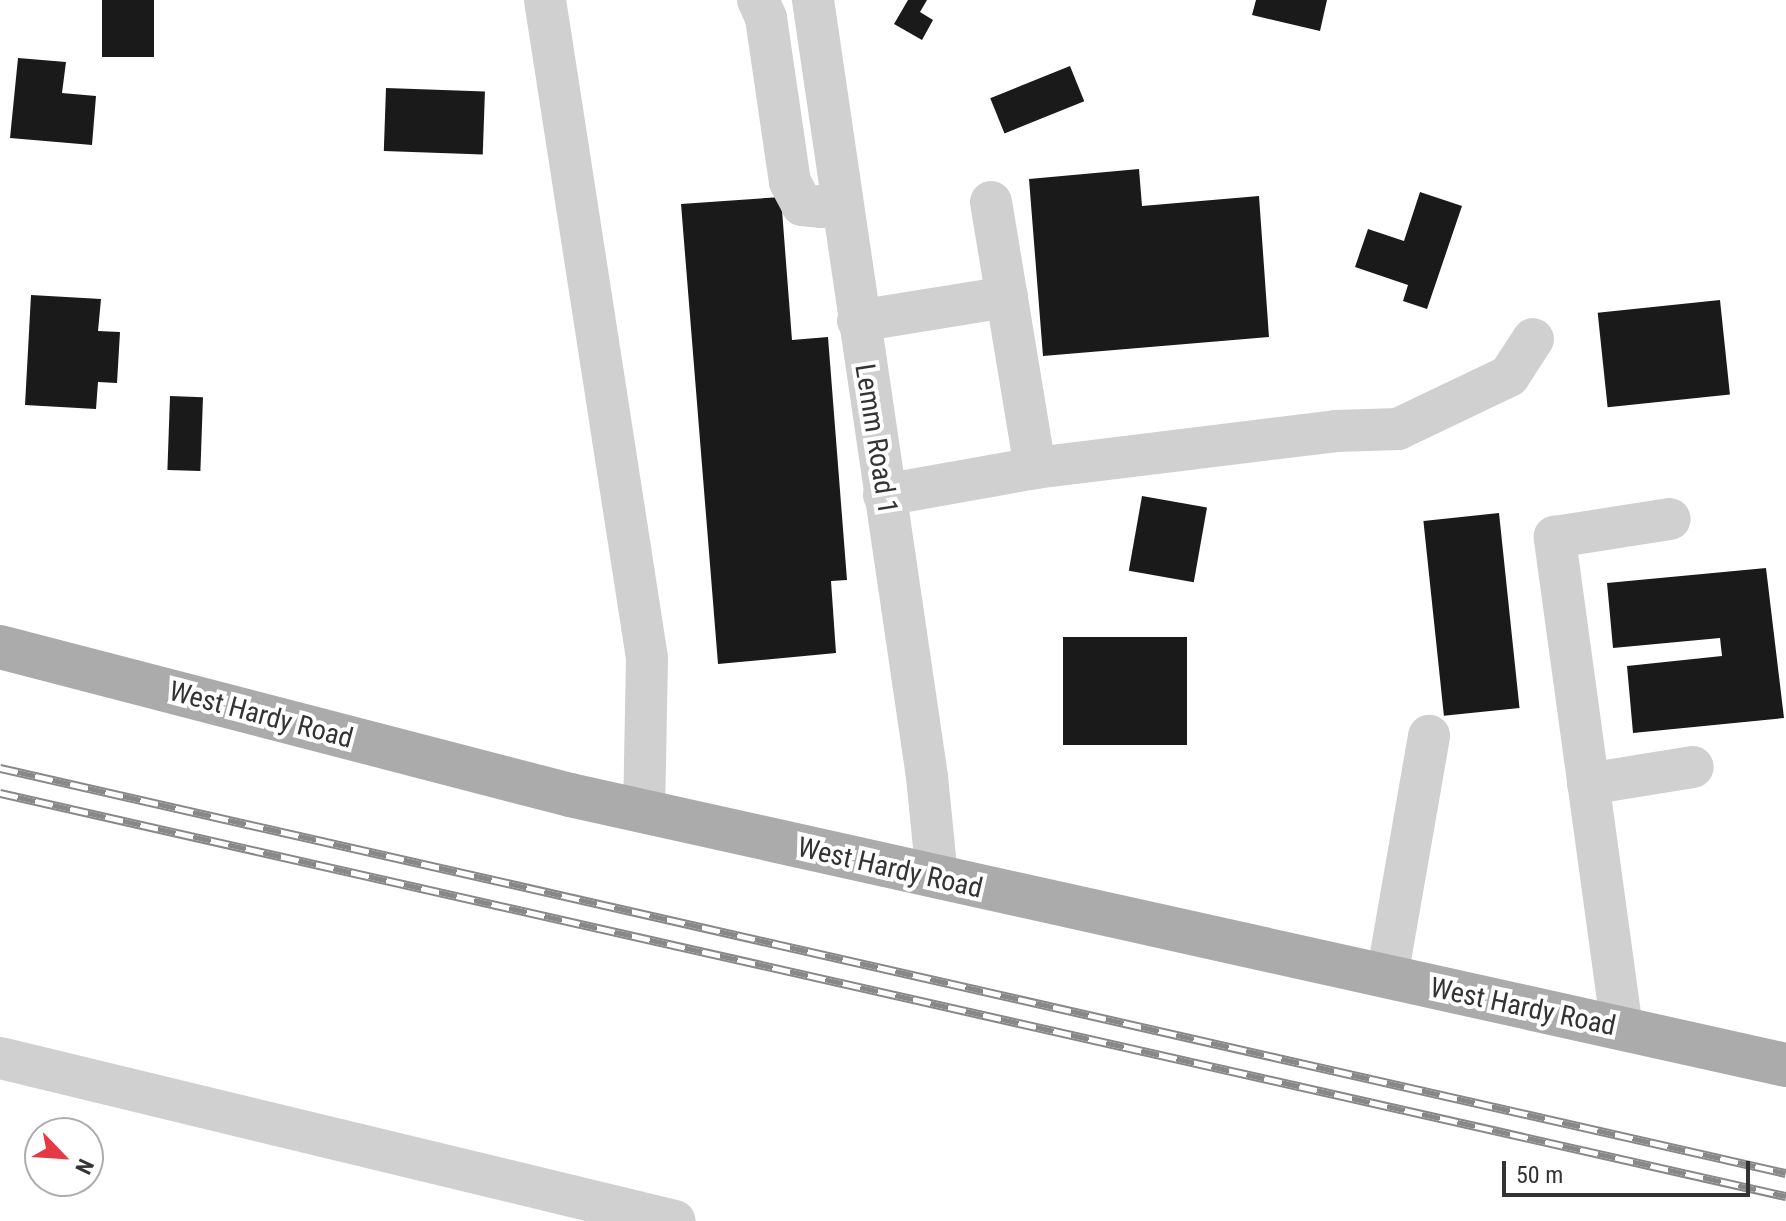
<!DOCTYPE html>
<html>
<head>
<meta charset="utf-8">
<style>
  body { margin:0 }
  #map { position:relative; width:1786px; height:1221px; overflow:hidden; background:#fff; font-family:"Roboto Condensed",sans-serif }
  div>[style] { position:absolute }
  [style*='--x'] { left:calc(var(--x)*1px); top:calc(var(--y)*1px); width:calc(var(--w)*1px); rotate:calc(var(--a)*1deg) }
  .building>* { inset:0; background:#1a1a1a; transform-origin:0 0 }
  .minor>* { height:42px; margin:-21px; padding:0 21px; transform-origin:21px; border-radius:21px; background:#d0d0d0 }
  .major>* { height:44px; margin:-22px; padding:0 22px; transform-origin:22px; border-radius:22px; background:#ababab }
  .rail>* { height:9px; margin-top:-4.5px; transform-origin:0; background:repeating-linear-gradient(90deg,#fff 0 18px,#888 0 36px); box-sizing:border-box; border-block:2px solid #888 }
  span { translate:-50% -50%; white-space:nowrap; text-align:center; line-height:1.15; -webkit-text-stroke:8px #fff; paint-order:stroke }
  .street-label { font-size:28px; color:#333 }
  .north { position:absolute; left:24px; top:1117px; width:80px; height:80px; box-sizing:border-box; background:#fff; border:2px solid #adadad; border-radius:50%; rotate:115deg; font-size:22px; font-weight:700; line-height:32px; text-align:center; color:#333 }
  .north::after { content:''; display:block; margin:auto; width:28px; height:36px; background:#e63946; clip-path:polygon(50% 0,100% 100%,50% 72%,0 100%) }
  .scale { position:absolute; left:1502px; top:1161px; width:248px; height:36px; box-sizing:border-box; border:4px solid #333; border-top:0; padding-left:10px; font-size:24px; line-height:28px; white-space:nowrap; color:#333; -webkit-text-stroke:6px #fff; paint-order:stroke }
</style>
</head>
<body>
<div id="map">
  <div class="building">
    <div style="left:102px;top:0;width:52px;height:57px"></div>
    <div style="clip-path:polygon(908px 0,927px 0,920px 12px,933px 20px,922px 40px,894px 24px)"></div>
    <div style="clip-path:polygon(1256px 0,1327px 0,1320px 31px,1252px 15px)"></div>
    <div style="clip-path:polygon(18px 58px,66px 62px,62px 93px,96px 96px,92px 145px,10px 138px)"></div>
    <div style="left:1070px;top:66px;width:38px;height:86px;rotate:68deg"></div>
    <div style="left:386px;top:88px;width:99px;height:63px;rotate:2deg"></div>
    <div style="clip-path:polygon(1139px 169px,1142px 206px,1259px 196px,1269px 337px,1043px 356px,1029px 179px)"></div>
    <div style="clip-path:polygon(1420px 192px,1462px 206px,1427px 309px,1403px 301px,1408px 285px,1355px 267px,1368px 229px,1404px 241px)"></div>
    <div style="clip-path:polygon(781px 197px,792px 340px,828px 337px,847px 580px,831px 581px,836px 653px,718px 664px,681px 204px)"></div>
    <div style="clip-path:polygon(31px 295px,101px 299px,98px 331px,120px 332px,117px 383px,98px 382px,96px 409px,25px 405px)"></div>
    <div style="left:1720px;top:300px;width:95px;height:123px;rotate:84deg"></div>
    <div style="left:170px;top:396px;width:33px;height:74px;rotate:2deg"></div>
    <div style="left:1142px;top:496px;width:66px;height:76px;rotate:10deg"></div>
    <div style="left:1499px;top:513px;width:196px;height:76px;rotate:84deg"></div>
    <div style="clip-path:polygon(1766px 568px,1784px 718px,1633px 733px,1627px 666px,1722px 656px,1720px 638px,1613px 648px,1607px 583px)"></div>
    <div style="left:1187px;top:637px;width:108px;height:124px;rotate:90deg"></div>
  </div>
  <div class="minor">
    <div style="--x:545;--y:0;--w:666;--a:81.19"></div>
    <div style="--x:647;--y:658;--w:154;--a:91.1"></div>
    <div style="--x:758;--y:0;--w:20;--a:66"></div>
    <div style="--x:766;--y:18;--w:166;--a:81.7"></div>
    <div style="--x:790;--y:182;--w:26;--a:62"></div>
    <div style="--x:802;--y:205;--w:19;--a:6"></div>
    <div style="--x:821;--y:207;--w:21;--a:-25"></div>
    <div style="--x:813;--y:0;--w:785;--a:81.65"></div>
    <div style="--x:927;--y:777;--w:101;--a:84.3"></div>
    <div style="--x:991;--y:202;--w:270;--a:80.6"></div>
    <div style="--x:858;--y:321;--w:151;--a:-9.2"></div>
    <div style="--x:884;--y:495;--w:153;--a:-10.1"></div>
    <div style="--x:1035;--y:468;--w:303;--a:-7"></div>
    <div style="--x:1336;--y:431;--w:62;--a:-1.8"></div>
    <div style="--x:1398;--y:429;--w:123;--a:-25.5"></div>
    <div style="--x:1509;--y:376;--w:44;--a:-57"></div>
    <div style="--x:1588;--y:784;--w:106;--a:-9.2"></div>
    <div style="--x:1387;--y:977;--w:245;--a:-80.1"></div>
    <div style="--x:1622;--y:1029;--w:497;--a:-97.8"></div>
    <div style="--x:1555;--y:537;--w:116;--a:-8.9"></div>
    <div style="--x:0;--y:1058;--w:694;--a:13.58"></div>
  </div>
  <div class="major">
    <div style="--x:0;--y:647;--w:589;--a:14.56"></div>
    <div style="--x:570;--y:795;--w:1246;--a:12.52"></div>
  </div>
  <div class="rail">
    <div style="--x:0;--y:768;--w:1831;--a:12.78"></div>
    <div style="--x:0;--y:793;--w:1831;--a:12.72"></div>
  </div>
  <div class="street-label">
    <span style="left:876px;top:439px;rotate:81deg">Lemm Road 1</span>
    <span style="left:261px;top:715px;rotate:15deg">West Hardy Road</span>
    <span style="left:890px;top:868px;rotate:13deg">West Hardy Road</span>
    <span style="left:1523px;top:1007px;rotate:12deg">West Hardy Road</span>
  </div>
  <div class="north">N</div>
  <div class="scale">50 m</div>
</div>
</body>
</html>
